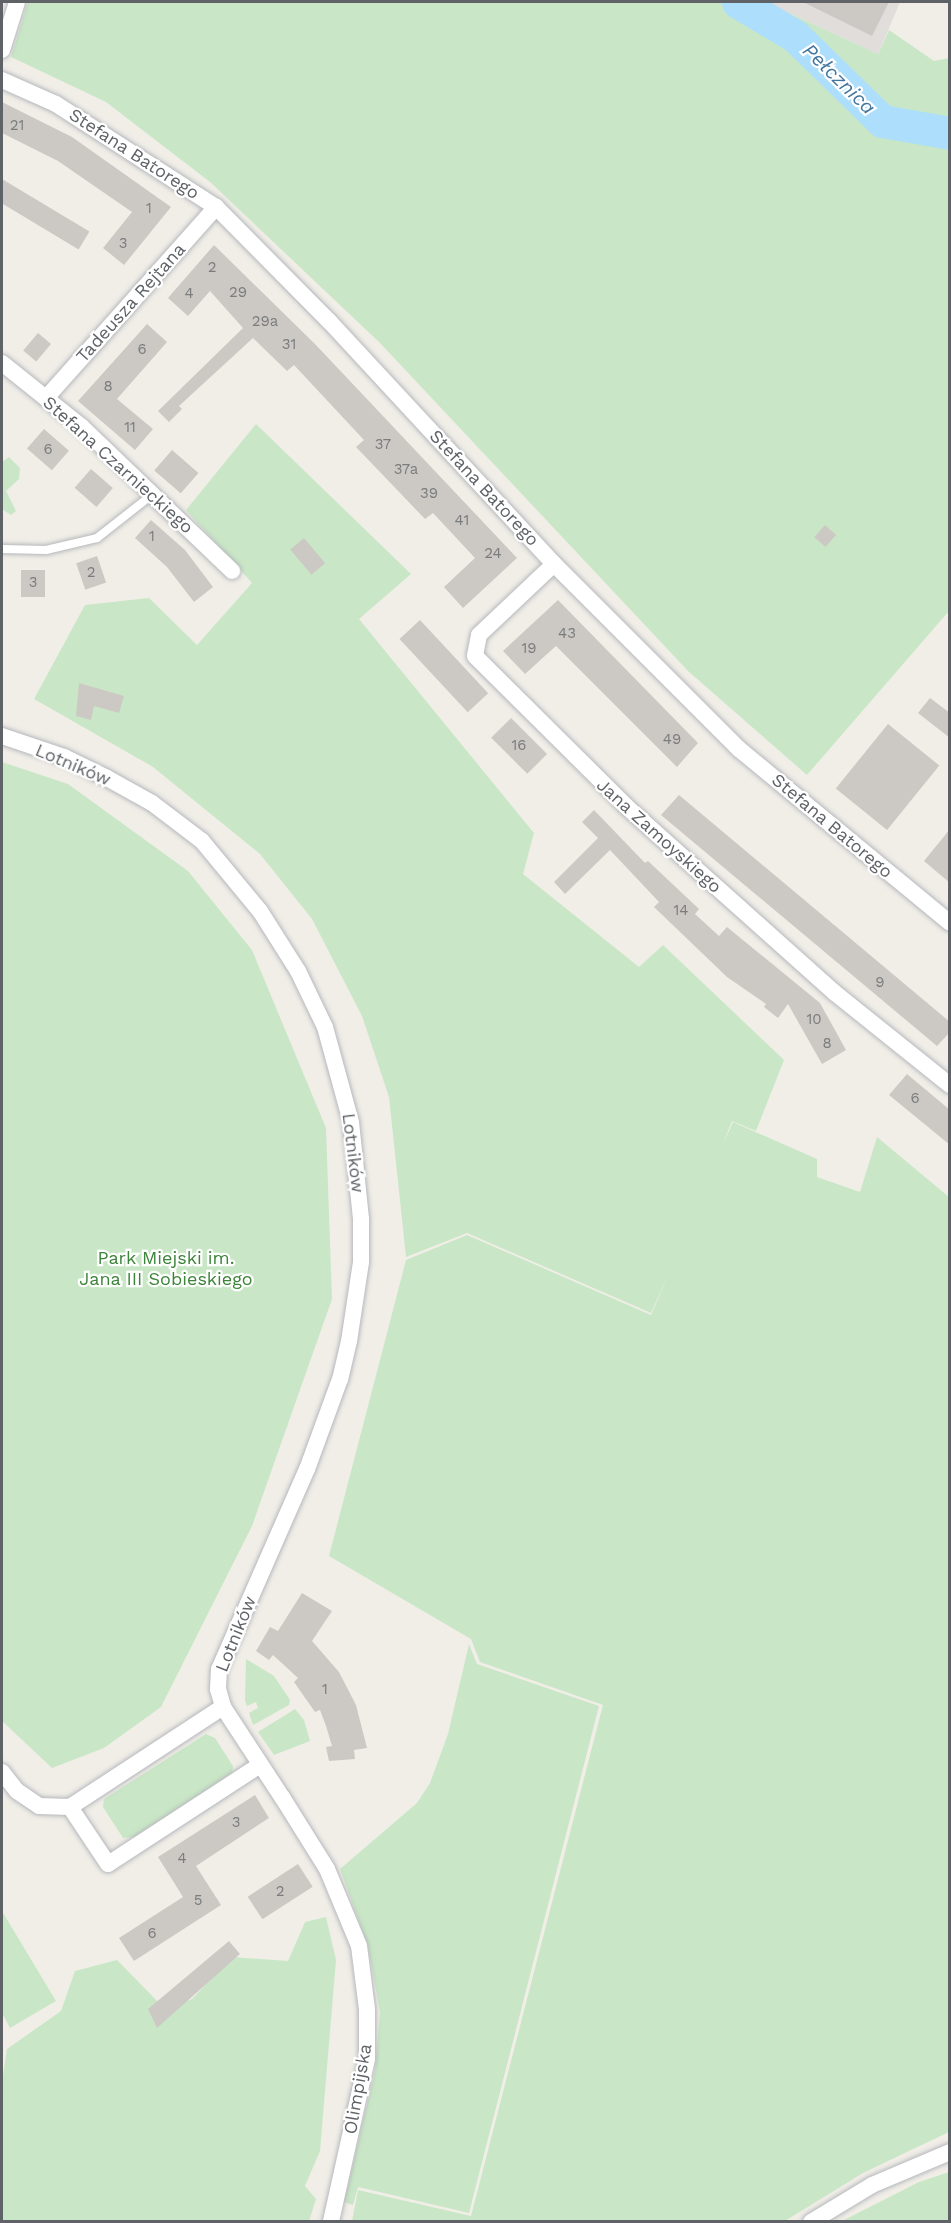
<!DOCTYPE html>
<html>
<head>
<meta charset="utf-8">
<style>
  body { margin:0 }
  #map { position:relative; width:951px; height:2223px; overflow:hidden; background:#f1eee8; font-family:"Work Sans",sans-serif }
  div>[style] { position:absolute }
  [style*='--x'] { left:calc(var(--x)*1px); top:calc(var(--y)*1px); width:calc(var(--w)*1px); rotate:calc(var(--a)*1deg) }
  .industrial>* { inset:0; background:#e0ddda }
  .green>* { inset:0; background:#c9e7c6 }
  .river>* { height:33px; margin:-16.5px; padding:0 16.5px; transform-origin:16.5px; border-radius:16.5px; background:#addffc }
  .building>* { inset:0; background:#ccc9c4; transform-origin:0 0 }
  .roads { filter:drop-shadow(0 0 2px #b5b8bc) drop-shadow(0 0 2px #b5b8bc) }
  .lane>* { height:8px; margin:-4px; padding:0 4px; transform-origin:4px; border-radius:4px; background:#fff }
  .street>* { height:16px; margin:-8px; padding:0 8px; transform-origin:8px; border-radius:8px; background:#fff }
  span { translate:-50% -50%; white-space:nowrap; text-align:center; line-height:1.15; -webkit-text-stroke:4.5px #fff; paint-order:stroke }
  .number-label { font-size:15px; color:#7a7c7e }
  .number-label span { -webkit-text-stroke-width:0 }
  .street-label { font-size:18px; color:#5f6367 }
  .park-label { font-size:18px; color:#3c8439 }
  .water-label { font-size:20px; color:#43769d; font-style:italic }
  .frame { position:absolute; inset:0; border:3px solid #5f6367; pointer-events:none }
</style>
</head>
<body>
<div id="map">
  <div class="industrial">
    <div style="clip-path:polygon(765px 2px,900px 2px,878px 54px)"></div>
  </div>
  <div class="green">
    <div style="clip-path:polygon(28px 2px,765px 2px,878px 54px,889px 30px,934px 61px,949px 58px,949px 611px,807px 775px,688px 671px,380px 343px,210px 182px,106px 102px,11px 57px)"></div>
    <div style="clip-path:polygon(256px 424px,411px 574px,359px 619px,534px 833px,523px 874px,639px 967px,663px 945px,784px 1060px,756px 1131px,732px 1121px,723px 1144px,733px 1122px,817px 1159px,817px 1177px,860px 1192px,877px 1137px,949px 1197px,949px 2132px,863px 2173px,785px 2221px,352px 2221px,358px 2190px,471px 2216px,603px 1705px,480px 1662px,471px 1639px,329px 1556px,406px 1260px,467px 1235px,651px 1315px,669px 1273px,651px 1313px,467px 1233px,406px 1257px,389px 1097px,362px 1016px,312px 919px,260px 854px,153px 767px,34px 699px,85px 605px,149px 598px,197px 645px,252px 583px,186px 510px)"></div>
    <div style="clip-path:polygon(9px 457px,20px 468px,19px 479px,6px 491px,16px 511px,11px 515px,2px 509px,2px 462px)"></div>
    <div style="clip-path:polygon(2px 762px,68px 784px,188px 871px,252px 950px,326px 1128px,332px 1299px,252px 1526px,161px 1707px,104px 1748px,52px 1768px,2px 1721px)"></div>
    <div style="clip-path:polygon(469px 1644px,477px 1664px,599px 1706px,469px 2213px,358px 2187px,353px 2205px,344px 2202px,375px 2071px,380px 2012px,368px 1946px,340px 1869px,417px 1803px,430px 1783px,448px 1734px)"></div>
    <div style="clip-path:polygon(246px 1659px,274px 1676px,290px 1700px,289px 1705px,253px 1725px,249px 1713px,258px 1708px,256px 1702px,247px 1706px,245px 1701px)"></div>
    <div style="clip-path:polygon(295px 1709px,304px 1720px,310px 1741px,274px 1755px,258px 1732px)"></div>
    <div style="clip-path:polygon(206px 1734px,215px 1738px,233px 1766px,232px 1773px,134px 1837px,123px 1838px,103px 1807px,104px 1799px)"></div>
    <div style="clip-path:polygon(2px 1911px,56px 2001px,10px 2028px,2px 2013px)"></div>
    <div style="clip-path:polygon(326px 1917px,336px 1960px,320px 2151px,305px 2186px,316px 2199px,309px 2221px,2px 2222px,2px 2082px,7px 2049px,61px 2011px,75px 1971px,117px 1960px,166px 2010px,192px 1999px,232px 1957px,288px 1961px,305px 1922px)"></div>
    <div style="clip-path:polygon(949px 2172px,949px 2221px,842px 2221px,919px 2182px)"></div>
  </div>
  <div class="river">
    <div style="--x:738;--y:2;--w:66;--a:30.8"></div>
    <div style="--x:795;--y:36;--w:122;--a:44.3"></div>
    <div style="--x:882;--y:121;--w:69;--a:10"></div>
  </div>
  <div class="building">
    <div style="clip-path:polygon(803px 2px,889px 2px,872px 36px)"></div>
    <div style="clip-path:polygon(2px 102px,72px 137px,171px 207px,124px 265px,103px 248px,132px 212px,58px 161px,2px 133px)"></div>
    <div style="left:2px;top:179px;width:102px;height:21px;rotate:31deg"></div>
    <div style="clip-path:polygon(214px 245px,315px 344px,517px 558px,463px 608px,444px 587px,475px 558px,433px 513px,425px 519px,356px 447px,364px 440px,294px 365px,287px 371px,253px 338px,179px 406px,182px 409px,169px 422px,158px 411px,243px 328px,210px 291px,188px 316px,168px 298px)"></div>
    <div style="clip-path:polygon(147px 324px,167px 342px,117px 399px,153px 429px,135px 450px,78px 401px)"></div>
    <div style="left:38px;top:333px;width:17px;height:23px;rotate:40deg"></div>
    <div style="left:44px;top:429px;width:33px;height:26px;rotate:41deg"></div>
    <div style="left:172px;top:450px;width:35px;height:27px;rotate:41deg"></div>
    <div style="left:91px;top:469px;width:29px;height:25px;rotate:41deg"></div>
    <div style="clip-path:polygon(151px 520px,185px 550px,213px 587px,194px 602px,167px 567px,135px 538px)"></div>
    <div style="left:825px;top:525px;width:15px;height:16px;rotate:42deg"></div>
    <div style="left:304px;top:538px;width:33px;height:18px;rotate:50deg"></div>
    <div style="left:97px;top:556px;width:28px;height:22px;rotate:71deg"></div>
    <div style="left:21px;top:570px;width:24px;height:27px"></div>
    <div style="clip-path:polygon(558px 600px,698px 743px,677px 767px,556px 646px,525px 674px,503px 651px)"></div>
    <div style="left:420px;top:620px;width:100px;height:28px;rotate:47deg"></div>
    <div style="clip-path:polygon(79px 683px,124px 696px,119px 713px,94px 706px,91px 720px,76px 716px)"></div>
    <div style="clip-path:polygon(930px 698px,950px 713px,950px 738px,918px 713px)"></div>
    <div style="left:511px;top:718px;width:51px;height:28px;rotate:45deg"></div>
    <div style="left:888px;top:724px;width:66px;height:83px;rotate:39deg"></div>
    <div style="clip-path:polygon(679px 795px,950px 1022px,950px 1032px,937px 1046px,661px 815px)"></div>
    <div style="clip-path:polygon(594px 810px,645px 863px,648px 861px,699px 909px,695px 914px,719px 936px,727px 927px,820px 1003px,846px 1050px,822px 1064px,788px 1004px,778px 1018px,764px 1007px,766px 1004px,727px 977px,654px 907px,659px 902px,610px 850px,565px 894px,554px 882px,598px 838px,582px 822px)"></div>
    <div style="clip-path:polygon(950px 829px,950px 883px,924px 861px)"></div>
    <div style="clip-path:polygon(907px 1074px,950px 1110px,950px 1145px,889px 1095px)"></div>
    <div style="clip-path:polygon(302px 1593px,332px 1611px,312px 1641px,339px 1672px,356px 1705px,367px 1748px,354px 1750px,355px 1759px,329px 1761px,326px 1747px,332px 1746px,326px 1726px,320px 1710px,315px 1712px,294px 1682px,298px 1678px,273px 1655px,269px 1660px,256px 1651px,270px 1627px,278px 1631px)"></div>
    <div style="clip-path:polygon(255px 1795px,269px 1818px,196px 1866px,221px 1905px,134px 1961px,119px 1938px,183px 1897px,158px 1857px)"></div>
    <div style="left:298px;top:1864px;width:27px;height:60px;rotate:57deg"></div>
    <div style="clip-path:polygon(229px 1941px,240px 1954px,157px 2028px,148px 2009px)"></div>
  </div>
  <div class="roads">
    <div class="lane">
      <div style="--x:2;--y:549;--w:44;--a:1.3"></div>
      <div style="--x:46;--y:550;--w:52;--a:-13.2"></div>
      <div style="--x:97;--y:538;--w:71;--a:-38.2"></div>
    </div>
    <div class="street">
      <div style="--x:2;--y:50;--w:50;--a:-72.6"></div>
      <div style="--x:2;--y:80;--w:59;--a:24"></div>
      <div style="--x:56;--y:104;--w:190;--a:32.8"></div>
      <div style="--x:216;--y:207;--w:161;--a:45.3"></div>
      <div style="--x:329;--y:321;--w:331;--a:47.2"></div>
      <div style="--x:554;--y:564;--w:262;--a:45"></div>
      <div style="--x:739;--y:749;--w:273;--a:39.5"></div>
      <div style="--x:2;--y:363;--w:102;--a:38.7"></div>
      <div style="--x:82;--y:427;--w:208;--a:43.8"></div>
      <div style="--x:46;--y:398;--w:256;--a:-48.3"></div>
      <div style="--x:554;--y:564;--w:103;--a:136.6"></div>
      <div style="--x:479;--y:635;--w:21;--a:101"></div>
      <div style="--x:475;--y:656;--w:216;--a:44.8"></div>
      <div style="--x:628;--y:808;--w:278;--a:41.8"></div>
      <div style="--x:835;--y:993;--w:147;--a:38.7"></div>
      <div style="--x:2;--y:736;--w:65;--a:18.7"></div>
      <div style="--x:64;--y:757;--w:48;--a:26"></div>
      <div style="--x:107;--y:778;--w:51;--a:29.1"></div>
      <div style="--x:152;--y:803;--w:63;--a:37.2"></div>
      <div style="--x:202;--y:841;--w:91;--a:50.4"></div>
      <div style="--x:260;--y:911;--w:71;--a:57.7"></div>
      <div style="--x:298;--y:971;--w:62;--a:64.3"></div>
      <div style="--x:325;--y:1027;--w:98;--a:74.7"></div>
      <div style="--x:351;--y:1122;--w:98;--a:84.1"></div>
      <div style="--x:361;--y:1219;--w:43;--a:90"></div>
      <div style="--x:361;--y:1262;--w:80;--a:98.6"></div>
      <div style="--x:349;--y:1341;--w:39;--a:103"></div>
      <div style="--x:340;--y:1379;--w:96;--a:110.1"></div>
      <div style="--x:307;--y:1469;--w:219;--a:113.7"></div>
      <div style="--x:219;--y:1669;--w:20;--a:93"></div>
      <div style="--x:218;--y:1689;--w:19;--a:74"></div>
      <div style="--x:260;--y:1765;--w:181;--a:146.9"></div>
      <div style="--x:108;--y:1864;--w:69;--a:-123.7"></div>
      <div style="--x:70;--y:1807;--w:183;--a:-33.2"></div>
      <div style="--x:223;--y:1707;--w:108;--a:56.8"></div>
      <div style="--x:282;--y:1797;--w:85;--a:58"></div>
      <div style="--x:327;--y:1869;--w:83;--a:67.4"></div>
      <div style="--x:359;--y:1946;--w:64;--a:82.8"></div>
      <div style="--x:367;--y:2009;--w:50;--a:90"></div>
      <div style="--x:367;--y:2059;--w:167;--a:102.5"></div>
      <div style="--x:2;--y:1772;--w:24;--a:52"></div>
      <div style="--x:17;--y:1791;--w:27;--a:34"></div>
      <div style="--x:39;--y:1806;--w:31;--a:2"></div>
      <div style="--x:811;--y:2222;--w:71;--a:-31.2"></div>
      <div style="--x:872;--y:2185;--w:85;--a:-22.9"></div>
    </div>
  </div>
  <div class="number-label">
    <span style="left:17px;top:126px">21</span>
    <span style="left:149px;top:209px">1</span>
    <span style="left:123px;top:244px">3</span>
    <span style="left:212px;top:268px">2</span>
    <span style="left:238px;top:293px">29</span>
    <span style="left:189px;top:294px">4</span>
    <span style="left:265px;top:322px">29a</span>
    <span style="left:289px;top:345px">31</span>
    <span style="left:142px;top:350px">6</span>
    <span style="left:108px;top:387px">8</span>
    <span style="left:130px;top:428px">11</span>
    <span style="left:383px;top:445px">37</span>
    <span style="left:48px;top:450px">6</span>
    <span style="left:406px;top:470px">37a</span>
    <span style="left:429px;top:494px">39</span>
    <span style="left:462px;top:521px">41</span>
    <span style="left:152px;top:537px">1</span>
    <span style="left:493px;top:554px">24</span>
    <span style="left:91px;top:573px">2</span>
    <span style="left:33px;top:583px">3</span>
    <span style="left:567px;top:634px">43</span>
    <span style="left:529px;top:649px">19</span>
    <span style="left:672px;top:740px">49</span>
    <span style="left:519px;top:746px">16</span>
    <span style="left:681px;top:911px">14</span>
    <span style="left:880px;top:983px">9</span>
    <span style="left:814px;top:1020px">10</span>
    <span style="left:827px;top:1044px">8</span>
    <span style="left:915px;top:1099px">6</span>
    <span style="left:325px;top:1690px">1</span>
    <span style="left:236px;top:1823px">3</span>
    <span style="left:182px;top:1859px">4</span>
    <span style="left:280px;top:1892px">2</span>
    <span style="left:198px;top:1901px">5</span>
    <span style="left:152px;top:1934px">6</span>
  </div>
  <div class="street-label">
    <span style="left:134px;top:154px;rotate:33deg">Stefana Batorego</span>
    <span style="left:131px;top:303px;rotate:-48deg">Tadeusza Rejtana</span>
    <span style="left:118px;top:465px;rotate:42deg">Stefana Czarnieckiego</span>
    <span style="left:484px;top:488px;rotate:47deg">Stefana Batorego</span>
    <span style="left:73px;top:765px;rotate:23deg">Lotników</span>
    <span style="left:832px;top:826px;rotate:40deg">Stefana Batorego</span>
    <span style="left:659px;top:836px;rotate:42deg">Jana Zamoyskiego</span>
    <span style="left:353px;top:1153px;rotate:83deg">Lotników</span>
    <span style="left:236px;top:1634px;rotate:-68deg">Lotników</span>
    <span style="left:358px;top:2089px;rotate:-80deg">Olimpijska</span>
  </div>
  <div class="park-label">
    <span style="left:166px;top:1269px">Park Miejski im.<br>Jana III Sobieskiego</span>
  </div>
  <div class="water-label">
    <span style="left:839px;top:79px;rotate:44deg">Pełcznica</span>
  </div>
  <div class="frame"></div>
</div>
</body>
</html>
